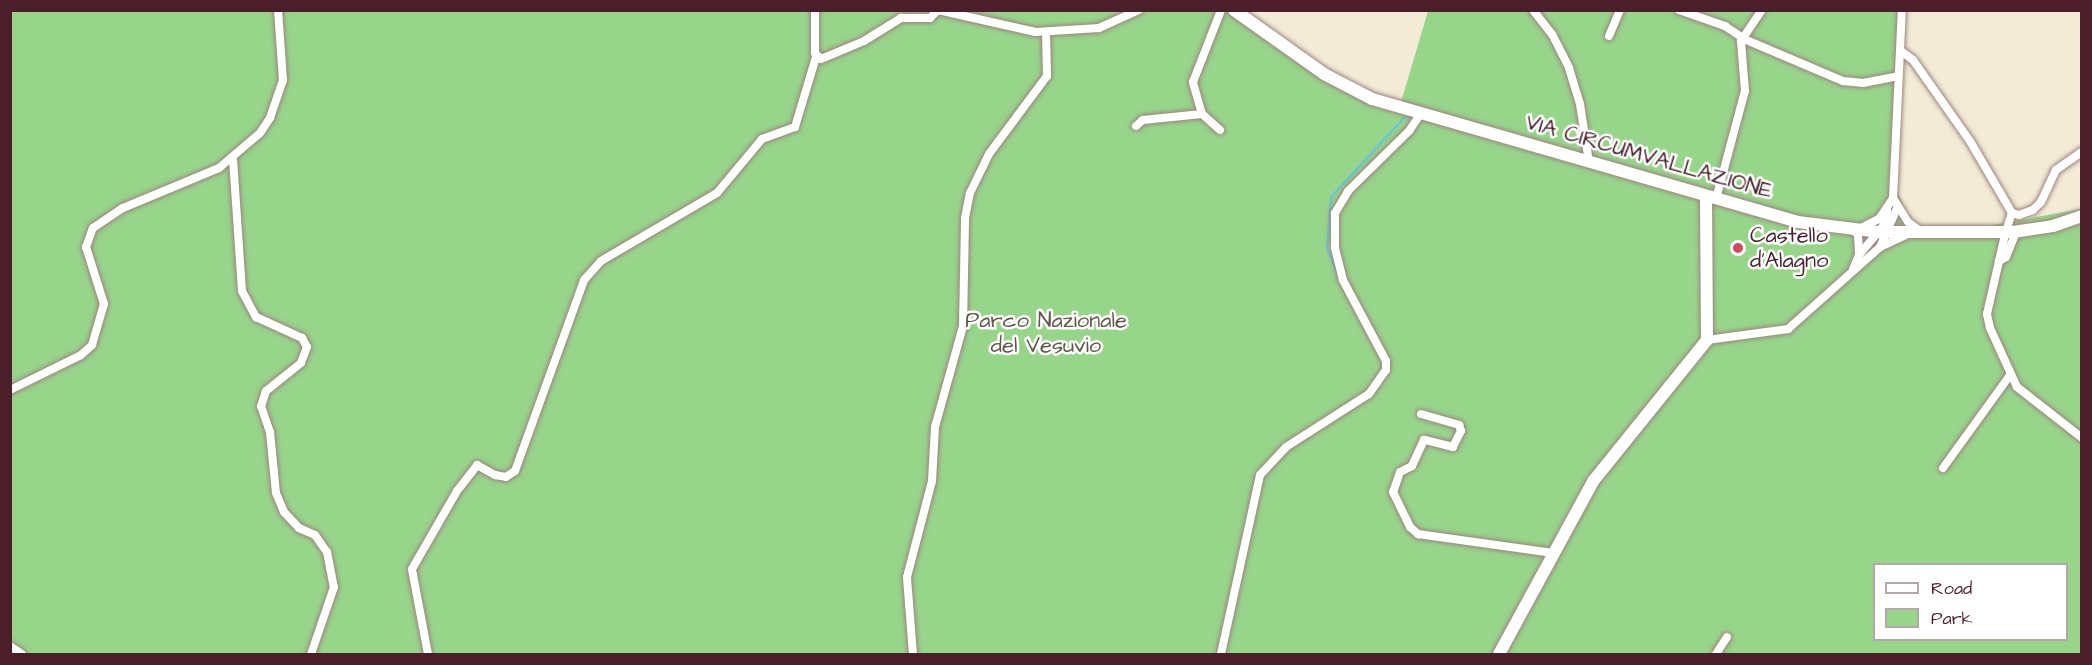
<!DOCTYPE html>
<html>
<head>
<meta charset="utf-8">
<style>
  body { margin:0 }
  #map { position:relative; width:2092px; height:665px; overflow:hidden; background:#f3ebd6; font-family:"Architects Daughter",sans-serif }
  div>[style] { position:absolute }
  [style*='--x'] { left:calc(var(--x)*1px); top:calc(var(--y)*1px); width:calc(var(--w)*1px); rotate:calc(var(--a)*1deg) }
  .green>* { inset:0; background:#97d58a }
  .stream>* { height:2px; margin:-1px; padding:0 1px; transform-origin:1px; border-radius:1px; background:#61c6df }
  .roads { filter:drop-shadow(0 0 2px #9e8580) drop-shadow(0 0 2px #9e8580) }
  .street>* { height:8px; margin:-4px; padding:0 4px; transform-origin:4px; border-radius:4px; background:#fff }
  .secondary>* { height:12px; margin:-6px; padding:0 6px; transform-origin:6px; border-radius:6px; background:#fff }
  .dots>* { width:16px; height:16px; translate:-50% -50%; box-sizing:border-box; border:3px solid #fff; border-radius:50% }
  span { translate:-50% -50%; white-space:nowrap; text-align:center; line-height:1.15; -webkit-text-stroke:5px #fff; paint-order:stroke }
  .street-label { font-size:22px; color:#4a1f2b }
  .poi-label { font-size:22px; color:#4a1f2b }
  .left { translate:0 -50%; text-align:left }
  .park-label { font-size:22px; color:#615648 }
  .frame { position:absolute; inset:0; border:12px solid #4a1f2b; pointer-events:none }
  .legend { position:absolute; left:1873px; top:563px; width:195px; height:78px; box-sizing:border-box; background:#fff; border:2px solid #b7a5aa; margin:0; padding:8px 10px; list-style:none; font-size:18px; color:#4a1f2b }
  .legend li { display:flex; align-items:center; gap:12px; height:30px }
  .legend b { width:30px; border:2px solid #b7a5aa }
</style>
</head>
<body>
<div id="map">
  <div class="green">
    <div style="clip-path:polygon(evenodd,10px 11px,1239px 11px,1348px 84px,1401px 102px,1428px 11px,1906px 11px,1896px 189px,1908px 215px,1922px 228px,1987px 226px,2081px 209px,2081px 654px,11px 654px,10px 11px,1874px 564px,2066px 564px,2066px 640px,1874px 640px,1874px 564px)"></div>
  </div>
  <div class="stream">
    <div style="--x:1341;--y:284;--w:40;--a:-111"></div>
    <div style="--x:1327;--y:247;--w:50;--a:-85.4"></div>
    <div style="--x:1331;--y:197;--w:110;--a:-47.2"></div>
  </div>
  <div class="roads">
    <div class="street">
      <div style="--x:815;--y:10;--w:43;--a:90"></div>
      <div style="--x:815;--y:53;--w:8;--a:45"></div>
      <div style="--x:821;--y:59;--w:47;--a:-22.7"></div>
      <div style="--x:864;--y:41;--w:44;--a:-31.9"></div>
      <div style="--x:901;--y:18;--w:29;--a:0"></div>
      <div style="--x:930;--y:18;--w:11;--a:-45"></div>
      <div style="--x:938;--y:10;--w:100;--a:12.7"></div>
      <div style="--x:1036;--y:32;--w:63;--a:-3.6"></div>
      <div style="--x:1099;--y:28;--w:44;--a:-24.2"></div>
      <div style="--x:1533;--y:10;--w:31;--a:52"></div>
      <div style="--x:1552;--y:34;--w:38;--a:63"></div>
      <div style="--x:1569;--y:68;--w:38;--a:73"></div>
      <div style="--x:1580;--y:104;--w:59;--a:81.2"></div>
      <div style="--x:1679;--y:10;--w:49;--a:19.2"></div>
      <div style="--x:1725;--y:26;--w:23;--a:34"></div>
      <div style="--x:1744;--y:39;--w:108;--a:23"></div>
      <div style="--x:1843;--y:81;--w:20;--a:6"></div>
      <div style="--x:1863;--y:83;--w:36;--a:-11"></div>
      <div style="--x:1609;--y:36;--w:28;--a:-67"></div>
      <div style="--x:1901;--y:51;--w:15;--a:37"></div>
      <div style="--x:1913;--y:60;--w:99;--a:54.9"></div>
      <div style="--x:1970;--y:141;--w:83;--a:59.7"></div>
      <div style="--x:1136;--y:126;--w:9;--a:-41"></div>
      <div style="--x:1143;--y:120;--w:59;--a:-5.8"></div>
      <div style="--x:1220;--y:130;--w:24;--a:-138"></div>
      <div style="--x:1202;--y:114;--w:33;--a:-106"></div>
      <div style="--x:1193;--y:82;--w:77;--a:-68.7"></div>
      <div style="--x:233;--y:159;--w:132;--a:86.1"></div>
      <div style="--x:242;--y:291;--w:30;--a:62"></div>
      <div style="--x:256;--y:317;--w:51;--a:24.5"></div>
      <div style="--x:302;--y:338;--w:10;--a:61"></div>
      <div style="--x:307;--y:347;--w:17;--a:111"></div>
      <div style="--x:301;--y:363;--w:45;--a:141.3"></div>
      <div style="--x:266;--y:391;--w:16;--a:108"></div>
      <div style="--x:261;--y:406;--w:28;--a:71"></div>
      <div style="--x:270;--y:432;--w:61;--a:84.4"></div>
      <div style="--x:276;--y:493;--w:21;--a:67"></div>
      <div style="--x:284;--y:512;--w:22;--a:47"></div>
      <div style="--x:299;--y:528;--w:17;--a:24"></div>
      <div style="--x:315;--y:535;--w:21;--a:55"></div>
      <div style="--x:327;--y:552;--w:36;--a:79"></div>
      <div style="--x:334;--y:587;--w:71;--a:108.9"></div>
      <div style="--x:1893;--y:198;--w:28;--a:58"></div>
      <div style="--x:1908;--y:222;--w:15;--a:37"></div>
      <div style="--x:1716;--y:199;--w:112;--a:-75"></div>
      <div style="--x:1745;--y:91;--w:50;--a:-94.6"></div>
      <div style="--x:1741;--y:41;--w:37;--a:-56"></div>
      <div style="--x:2012;--y:213;--w:7;--a:16"></div>
      <div style="--x:2019;--y:215;--w:15;--a:-20"></div>
      <div style="--x:2033;--y:210;--w:11;--a:-45"></div>
      <div style="--x:2041;--y:202;--w:35;--a:-65"></div>
      <div style="--x:2056;--y:170;--w:32;--a:-35"></div>
      <div style="--x:2008;--y:225;--w:13;--a:-72"></div>
      <div style="--x:1861;--y:228;--w:20;--a:-27"></div>
      <div style="--x:1879;--y:219;--w:25;--a:-56"></div>
      <div style="--x:1893;--y:198;--w:188;--a:-87.3"></div>
      <div style="--x:1852;--y:230;--w:7;--a:34"></div>
      <div style="--x:1858;--y:234;--w:21;--a:87"></div>
      <div style="--x:2004;--y:239;--w:77;--a:102.8"></div>
      <div style="--x:1987;--y:314;--w:14;--a:78"></div>
      <div style="--x:1990;--y:328;--w:65;--a:65.4"></div>
      <div style="--x:2017;--y:387;--w:83;--a:38.1"></div>
      <div style="--x:1880;--y:247;--w:43;--a:-66.4"></div>
      <div style="--x:1999;--y:261;--w:8;--a:-30"></div>
      <div style="--x:2006;--y:257;--w:27;--a:-68"></div>
      <div style="--x:1853;--y:269;--w:15;--a:-67"></div>
      <div style="--x:1859;--y:255;--w:38;--a:-50"></div>
      <div style="--x:1883;--y:226;--w:16;--a:-75"></div>
      <div style="--x:1707;--y:340;--w:82;--a:-7.7"></div>
      <div style="--x:1788;--y:329;--w:123;--a:-41.7"></div>
      <div style="--x:1880;--y:247;--w:31;--a:-25"></div>
      <div style="--x:10;--y:390;--w:79;--a:-26.2"></div>
      <div style="--x:81;--y:355;--w:15;--a:-42"></div>
      <div style="--x:92;--y:345;--w:43;--a:-73.7"></div>
      <div style="--x:104;--y:304;--w:60;--a:-107.5"></div>
      <div style="--x:86;--y:247;--w:20;--a:-70"></div>
      <div style="--x:93;--y:228;--w:36;--a:-34"></div>
      <div style="--x:123;--y:208;--w:104;--a:-22.6"></div>
      <div style="--x:219;--y:168;--w:54;--a:-40.5"></div>
      <div style="--x:260;--y:133;--w:18;--a:-56"></div>
      <div style="--x:270;--y:118;--w:40;--a:-71.1"></div>
      <div style="--x:283;--y:80;--w:70;--a:-94.1"></div>
      <div style="--x:1421;--y:414;--w:40;--a:16"></div>
      <div style="--x:1459;--y:425;--w:6;--a:72"></div>
      <div style="--x:1461;--y:431;--w:18;--a:117"></div>
      <div style="--x:1453;--y:447;--w:30;--a:-166"></div>
      <div style="--x:1424;--y:440;--w:29;--a:115"></div>
      <div style="--x:1412;--y:466;--w:13;--a:153"></div>
      <div style="--x:1400;--y:472;--w:21;--a:109"></div>
      <div style="--x:1393;--y:492;--w:39;--a:64"></div>
      <div style="--x:1410;--y:527;--w:11;--a:41"></div>
      <div style="--x:1418;--y:534;--w:136;--a:8"></div>
      <div style="--x:1943;--y:468;--w:115;--a:-54.2"></div>
      <div style="--x:10;--y:646;--w:14;--a:34"></div>
      <div style="--x:428;--y:654;--w:86;--a:-100.7"></div>
      <div style="--x:412;--y:569;--w:90;--a:-60"></div>
      <div style="--x:457;--y:491;--w:33;--a:-52"></div>
      <div style="--x:477;--y:465;--w:21;--a:29"></div>
      <div style="--x:495;--y:475;--w:11;--a:10"></div>
      <div style="--x:506;--y:477;--w:11;--a:-34"></div>
      <div style="--x:515;--y:471;--w:203;--a:-70.1"></div>
      <div style="--x:584;--y:280;--w:25;--a:-48"></div>
      <div style="--x:601;--y:261;--w:134;--a:-30.4"></div>
      <div style="--x:717;--y:193;--w:70;--a:-50.2"></div>
      <div style="--x:762;--y:139;--w:35;--a:-20"></div>
      <div style="--x:795;--y:127;--w:73;--a:-73.3"></div>
      <div style="--x:913;--y:654;--w:77;--a:-94.5"></div>
      <div style="--x:907;--y:577;--w:99;--a:-75.4"></div>
      <div style="--x:932;--y:481;--w:54;--a:-86.8"></div>
      <div style="--x:935;--y:427;--w:105;--a:-74.5"></div>
      <div style="--x:963;--y:326;--w:108;--a:-88.9"></div>
      <div style="--x:965;--y:218;--w:25;--a:-79"></div>
      <div style="--x:970;--y:193;--w:43;--a:-64"></div>
      <div style="--x:989;--y:154;--w:97;--a:-53.4"></div>
      <div style="--x:1047;--y:76;--w:44;--a:-91.3"></div>
      <div style="--x:1221;--y:654;--w:183;--a:-77.7"></div>
      <div style="--x:1260;--y:475;--w:38;--a:-47"></div>
      <div style="--x:1286;--y:447;--w:98;--a:-32.6"></div>
      <div style="--x:1369;--y:394;--w:29;--a:-55"></div>
      <div style="--x:1386;--y:370;--w:9;--a:-90"></div>
      <div style="--x:1386;--y:361;--w:92;--a:-118"></div>
      <div style="--x:1343;--y:280;--w:34;--a:-104"></div>
      <div style="--x:1335;--y:247;--w:34;--a:-90"></div>
      <div style="--x:1335;--y:213;--w:26;--a:-59"></div>
      <div style="--x:1348;--y:191;--w:86;--a:-44.5"></div>
      <div style="--x:1409;--y:131;--w:22;--a:-56"></div>
      <div style="--x:1716;--y:654;--w:20;--a:-57"></div>
    </div>
    <div class="secondary">
      <div style="--x:1234;--y:10;--w:110;--a:35.4"></div>
      <div style="--x:1324;--y:74;--w:54;--a:27.5"></div>
      <div style="--x:1372;--y:99;--w:443;--a:16.1"></div>
      <div style="--x:1798;--y:222;--w:83;--a:7"></div>
      <div style="--x:1880;--y:232;--w:133;--a:0"></div>
      <div style="--x:2013;--y:232;--w:40;--a:-8.5"></div>
      <div style="--x:2053;--y:226;--w:31;--a:-19"></div>
      <div style="--x:1499;--y:654;--w:198;--a:-61.4"></div>
      <div style="--x:1594;--y:480;--w:180;--a:-51.1"></div>
      <div style="--x:1707;--y:340;--w:144;--a:-90.4"></div>
    </div>
  </div>
  <div class="dots">
    <div style="left:1738px;top:248px;background:#d1495b"></div>
  </div>
  <div class="street-label">
    <span style="left:1649px;top:157px;rotate:16deg">VIA CIRCUMVALLAZIONE</span>
  </div>
  <div class="poi-label">
    <span class="left" style="left:1750px;top:248px">Castello<br>d'Alagno</span>
  </div>
  <div class="park-label">
    <span style="left:1046px;top:333px">Parco Nazionale<br>del Vesuvio</span>
  </div>
  <div class="frame"></div>
  <ul class="legend">
  <li><b style="height:8px;background:#fff"></b>Road</li>
  <li><b style="height:16px;background:#97d58a"></b>Park</li>
  </ul>
</div>
</body>
</html>
